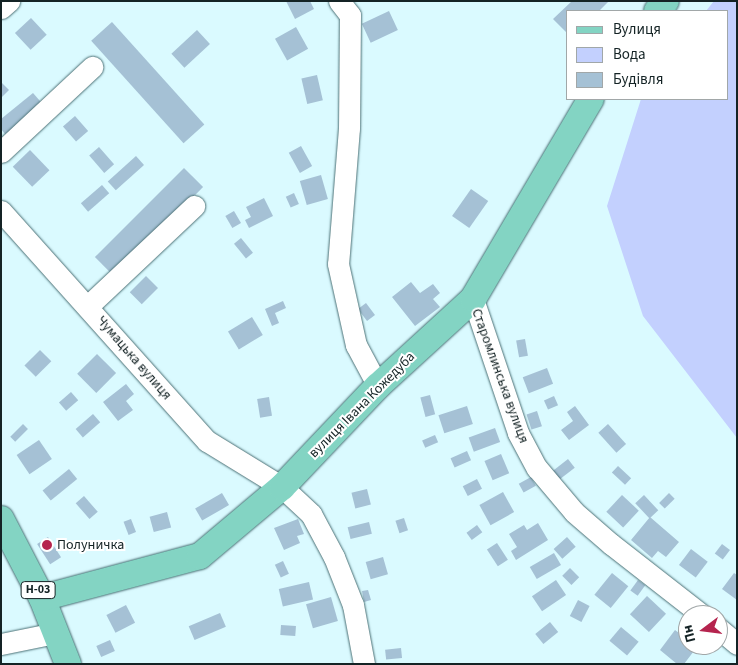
<!DOCTYPE html>
<html>
<head>
<meta charset="utf-8">
<style>
  body { margin:0 }
  #map { position:relative; width:738px; height:665px; overflow:hidden; background:#dafaff; font-family:"Source Sans 3",sans-serif }
  div>[style] { position:absolute }
  [style*='--x'] { left:calc(var(--x)*1px); top:calc(var(--y)*1px); width:calc(var(--w)*1px); rotate:calc(var(--a)*1deg) }
  .water>* { inset:0; background:#c3d0fe }
  .building>* { inset:0; background:#a5c1d5; transform-origin:0 0 }
  .roads { filter:drop-shadow(0 0 1px #4c7176) drop-shadow(0 0 1px #4c7176) }
  .minor>* { height:21px; margin:-10.5px; padding:0 10.5px; transform-origin:10.5px; border-radius:10.5px; background:#fff }
  .major>* { height:26px; margin:-13px; padding:0 13px; transform-origin:13px; border-radius:13px; background:#83d4c3 }
  .dots>* { width:14px; height:14px; translate:-50% -50%; box-sizing:border-box; border:2px solid #fff; border-radius:50% }
  span { translate:-50% -50%; white-space:nowrap; text-align:center; line-height:1.15; -webkit-text-stroke:4px #fff; paint-order:stroke }
  .shield-label span { padding:1px 4px; background:#fff; border:1px solid; border-radius:4px; -webkit-text-stroke-width:0 }
  .shield-label { font-size:12px; color:#142325; font-weight:700 }
  .street-label { font-size:14px; color:#142325 }
  .poi-label { font-size:14px; color:#142325 }
  .left { translate:0 -50%; text-align:left }
  .frame { position:absolute; inset:0; border:2px solid #142325; pointer-events:none }
  .legend { position:absolute; left:566px; top:10px; width:162px; height:90px; box-sizing:border-box; background:#fff; border:1px solid #a1a7a8; margin:0; padding:6px 9px; list-style:none; font-size:15px; color:#142325 }
  .legend li { display:flex; align-items:center; gap:10px; height:25px }
  .legend b { width:25px; border:1px solid #a1a7a8 }
  .north { position:absolute; left:678px; top:605px; width:50px; height:50px; box-sizing:border-box; background:#fff; border:1px solid #a1a7a8; border-radius:50%; rotate:255deg; font-size:14px; font-weight:700; line-height:20px; text-align:center; color:#142325 }
  .north::after { content:''; display:block; margin:auto; width:18px; height:22px; background:#b5244e; clip-path:polygon(50% 0,100% 100%,50% 72%,0 100%) }
</style>
</head>
<body>
<div id="map">
  <div class="water">
    <div style="clip-path:polygon(714px 1px,737px 1px,737px 438px,643px 316px,607px 206px,641px 99px,727px 99px,727px 11px,706px 11px)"></div>
  </div>
  <div class="building">
    <div style="clip-path:polygon(286px 1px,310px 1px,314px 9px,295px 19px)"></div>
    <div style="clip-path:polygon(572px 1px,609px 1px,599px 11px,567px 11px,567px 33px,553px 19px)"></div>
    <div style="left:389px;top:11px;width:21px;height:30px;rotate:65deg"></div>
    <div style="left:31px;top:18px;width:23px;height:22px;rotate:47deg"></div>
    <div style="left:112px;top:22px;width:138px;height:28px;rotate:48deg"></div>
    <div style="left:296px;top:27px;width:25px;height:24px;rotate:61deg"></div>
    <div style="left:197px;top:30px;width:19px;height:35px;rotate:47deg"></div>
    <div style="left:317px;top:75px;width:26px;height:16px;rotate:77deg"></div>
    <div style="clip-path:polygon(1px 82px,9px 90px,1px 98px)"></div>
    <div style="clip-path:polygon(33px 93px,47px 109px,9px 139px,1px 129px,1px 119px)"></div>
    <div style="left:75px;top:116px;width:20px;height:16px;rotate:49deg"></div>
    <div style="left:301px;top:146px;width:23px;height:14px;rotate:61deg"></div>
    <div style="left:99px;top:147px;width:23px;height:13px;rotate:49deg"></div>
    <div style="left:30px;top:150px;width:28px;height:24px;rotate:46deg"></div>
    <div style="left:136px;top:156px;width:12px;height:38px;rotate:48deg"></div>
    <div style="left:184px;top:168px;width:27px;height:126px;rotate:45deg"></div>
    <div style="left:321px;top:175px;width:25px;height:22px;rotate:74deg"></div>
    <div style="left:102px;top:185px;width:11px;height:28px;rotate:49deg"></div>
    <div style="left:471px;top:189px;width:21px;height:33px;rotate:35deg"></div>
    <div style="left:294px;top:193px;width:12px;height:9px;rotate:66deg"></div>
    <div style="clip-path:polygon(264px 198px,273px 216px,249px 228px,245px 220px,251px 217px,246px 207px)"></div>
    <div style="left:234px;top:211px;width:14px;height:10px;rotate:60deg"></div>
    <div style="left:241px;top:238px;width:19px;height:9px;rotate:51deg"></div>
    <div style="left:146px;top:276px;width:17px;height:23px;rotate:45deg"></div>
    <div style="clip-path:polygon(411px 282px,420px 293px,433px 284px,440px 293px,433px 299px,440px 307px,415px 326px,392px 297px)"></div>
    <div style="clip-path:polygon(283px 301px,286px 308px,275px 313px,279px 323px,272px 326px,265px 309px)"></div>
    <div style="left:366px;top:303px;width:15px;height:10px;rotate:53deg"></div>
    <div style="left:252px;top:317px;width:21px;height:28px;rotate:59deg"></div>
    <div style="left:525px;top:339px;width:17px;height:9px;rotate:80deg"></div>
    <div style="left:40px;top:350px;width:16px;height:22px;rotate:45deg"></div>
    <div style="left:97px;top:354px;width:27px;height:28px;rotate:45deg"></div>
    <div style="left:547px;top:368px;width:17px;height:26px;rotate:69deg"></div>
    <div style="clip-path:polygon(126px 384px,134px 394px,126px 401px,133px 410px,118px 421px,103px 402px)"></div>
    <div style="left:71px;top:392px;width:11px;height:16px;rotate:49deg"></div>
    <div style="left:430px;top:395px;width:20px;height:10px;rotate:75deg"></div>
    <div style="left:554px;top:396px;width:10px;height:11px;rotate:66deg"></div>
    <div style="left:269px;top:397px;width:19px;height:12px;rotate:81deg"></div>
    <div style="left:467px;top:406px;width:19px;height:30px;rotate:72deg"></div>
    <div style="clip-path:polygon(575px 406px,589px 425px,569px 440px,561px 430px,573px 421px,567px 412px)"></div>
    <div style="left:537px;top:411px;width:16px;height:11px;rotate:72deg"></div>
    <div style="left:93px;top:414px;width:11px;height:23px;rotate:49deg"></div>
    <div style="left:23px;top:424px;width:7px;height:18px;rotate:45deg"></div>
    <div style="left:608px;top:424px;width:27px;height:13px;rotate:48deg"></div>
    <div style="left:495px;top:428px;width:15px;height:28px;rotate:70deg"></div>
    <div style="left:435px;top:435px;width:8px;height:14px;rotate:67deg"></div>
    <div style="left:39px;top:440px;width:23px;height:27px;rotate:56deg"></div>
    <div style="left:467px;top:451px;width:10px;height:18px;rotate:66deg"></div>
    <div style="left:501px;top:454px;width:21px;height:18px;rotate:67deg"></div>
    <div style="left:568px;top:459px;width:11px;height:19px;rotate:52deg"></div>
    <div style="left:618px;top:466px;width:18px;height:9px;rotate:43deg"></div>
    <div style="left:69px;top:469px;width:13px;height:34px;rotate:51deg"></div>
    <div style="left:531px;top:477px;width:10px;height:14px;rotate:61deg"></div>
    <div style="left:477px;top:479px;width:11px;height:16px;rotate:63deg"></div>
    <div style="left:367px;top:489px;width:16px;height:16px;rotate:76deg"></div>
    <div style="left:503px;top:492px;width:23px;height:27px;rotate:61deg"></div>
    <div style="left:222px;top:493px;width:14px;height:31px;rotate:60deg"></div>
    <div style="left:669px;top:493px;width:8px;height:14px;rotate:45deg"></div>
    <div style="left:622px;top:495px;width:23px;height:23px;rotate:43deg"></div>
    <div style="left:644px;top:495px;width:21px;height:12px;rotate:47deg"></div>
    <div style="left:84px;top:496px;width:21px;height:11px;rotate:49deg"></div>
    <div style="left:167px;top:512px;width:16px;height:18px;rotate:75deg"></div>
    <div style="clip-path:polygon(650px 517px,679px 542px,666px 557px,658px 551px,652px 558px,631px 540px)"></div>
    <div style="left:404px;top:518px;width:13px;height:9px;rotate:72deg"></div>
    <div style="left:131px;top:519px;width:14px;height:8px;rotate:69deg"></div>
    <div style="clip-path:polygon(298px 519px,304px 534px,297px 536px,300px 543px,284px 550px,274px 528px)"></div>
    <div style="left:369px;top:522px;width:12px;height:22px;rotate:76deg"></div>
    <div style="clip-path:polygon(538px 523px,548px 540px,516px 560px,511px 551px,517px 547px,509px 534px,524px 525px,527px 530px)"></div>
    <div style="left:477px;top:525px;width:9px;height:13px;rotate:54deg"></div>
    <div style="left:48px;top:537px;width:24px;height:13px;rotate:57deg"></div>
    <div style="left:567px;top:537px;width:13px;height:18px;rotate:48deg"></div>
    <div style="left:497px;top:543px;width:20px;height:12px;rotate:57deg"></div>
    <div style="left:722px;top:544px;width:10px;height:12px;rotate:37deg"></div>
    <div style="left:691px;top:549px;width:21px;height:20px;rotate:37deg"></div>
    <div style="left:554px;top:553px;width:14px;height:28px;rotate:60deg"></div>
    <div style="left:383px;top:557px;width:18px;height:18px;rotate:74deg"></div>
    <div style="left:283px;top:561px;width:14px;height:9px;rotate:65deg"></div>
    <div style="left:570px;top:568px;width:13px;height:11px;rotate:45deg"></div>
    <div style="left:612px;top:573px;width:21px;height:28px;rotate:39deg"></div>
    <div style="clip-path:polygon(734px 573px,737px 575px,737px 600px,722px 589px)"></div>
    <div style="left:556px;top:580px;width:18px;height:29px;rotate:56deg"></div>
    <div style="left:638px;top:580px;width:9px;height:13px;rotate:36deg"></div>
    <div style="left:309px;top:582px;width:18px;height:31px;rotate:77deg"></div>
    <div style="clip-path:polygon(368px 590px,371px 600px,364px 602px,362px 591px)"></div>
    <div style="left:647px;top:596px;width:26px;height:25px;rotate:43deg"></div>
    <div style="left:331px;top:597px;width:25px;height:26px;rotate:74deg"></div>
    <div style="left:578px;top:600px;width:13px;height:18px;rotate:27deg"></div>
    <div style="left:126px;top:605px;width:20px;height:22px;rotate:63deg"></div>
    <div style="left:220px;top:613px;width:15px;height:34px;rotate:67deg"></div>
    <div style="left:550px;top:622px;width:13px;height:19px;rotate:51deg"></div>
    <div style="left:281px;top:625px;width:15px;height:10px;rotate:4deg"></div>
    <div style="left:621px;top:627px;width:23px;height:18px;rotate:40deg"></div>
    <div style="clip-path:polygon(675px 630px,688px 640px,688px 645px,697px 647px,684px 664px,677px 664px,660px 650px)"></div>
    <div style="left:110px;top:640px;width:12px;height:15px;rotate:66deg"></div>
    <div style="left:401px;top:648px;width:10px;height:16px;rotate:84deg"></div>
  </div>
  <div class="roads">
    <div class="minor">
      <div style="--x:339;--y:1;--w:18;--a:52"></div>
      <div style="--x:350;--y:15;--w:113;--a:90.5"></div>
      <div style="--x:349;--y:128;--w:136;--a:94.6"></div>
      <div style="--x:338;--y:264;--w:83;--a:77.5"></div>
      <div style="--x:356;--y:345;--w:47;--a:61.8"></div>
      <div style="--x:1;--y:8;--w:11;--a:-41"></div>
      <div style="--x:1;--y:152;--w:125;--a:-43"></div>
      <div style="--x:1;--y:211;--w:309;--a:48.2"></div>
      <div style="--x:207;--y:441;--w:88;--a:31.5"></div>
      <div style="--x:282;--y:487;--w:40;--a:43"></div>
      <div style="--x:311;--y:514;--w:49;--a:61.9"></div>
      <div style="--x:334;--y:557;--w:52;--a:68.4"></div>
      <div style="--x:353;--y:605;--w:60;--a:79.4"></div>
      <div style="--x:473;--y:299;--w:141;--a:71.4"></div>
      <div style="--x:518;--y:433;--w:40;--a:62"></div>
      <div style="--x:537;--y:468;--w:57;--a:49.9"></div>
      <div style="--x:574;--y:512;--w:49;--a:40.9"></div>
      <div style="--x:611;--y:544;--w:115;--a:38"></div>
      <div style="--x:88;--y:306;--w:146;--a:-43.3"></div>
      <div style="--x:718;--y:628;--w:25;--a:40"></div>
      <div style="--x:1;--y:644;--w:55;--a:-11.5"></div>
    </div>
    <div class="major">
      <div style="--x:657;--y:11;--w:13;--a:-48"></div>
      <div style="--x:1;--y:519;--w:89;--a:62.6"></div>
      <div style="--x:42;--y:598;--w:71;--a:68.5"></div>
      <div style="--x:42;--y:598;--w:163;--a:-14.9"></div>
      <div style="--x:200;--y:556;--w:107;--a:-40.1"></div>
      <div style="--x:282;--y:487;--w:139;--a:-46.5"></div>
      <div style="--x:378;--y:386;--w:129;--a:-42.5"></div>
      <div style="--x:473;--y:299;--w:232;--a:-59.5"></div>
    </div>
  </div>
  <div class="dots">
    <div style="left:47px;top:545px;background:#b5244e"></div>
  </div>
  <div class="shield-label">
    <span style="left:38px;top:590px">Н-03</span>
  </div>
  <div class="street-label">
    <span style="left:134px;top:358px;rotate:49deg">Чумацька вулиця</span>
    <span style="left:500px;top:376px;rotate:70deg">Старомлинська вулиця</span>
    <span style="left:362px;top:405px;rotate:-45deg">вулиця Івана Кожедуба</span>
  </div>
  <div class="poi-label">
    <span class="left" style="left:57px;top:545px">Полуничка</span>
  </div>
  <div class="frame"></div>
  <ul class="legend">
  <li><b style="height:6px;background:#83d4c3"></b>Вулиця</li>
  <li><b style="height:14px;background:#c3d0fe"></b>Вода</li>
  <li><b style="height:14px;background:#a5c1d5"></b>Будівля</li>
  </ul>
  <div class="north">Пн</div>
</div>
</body>
</html>
